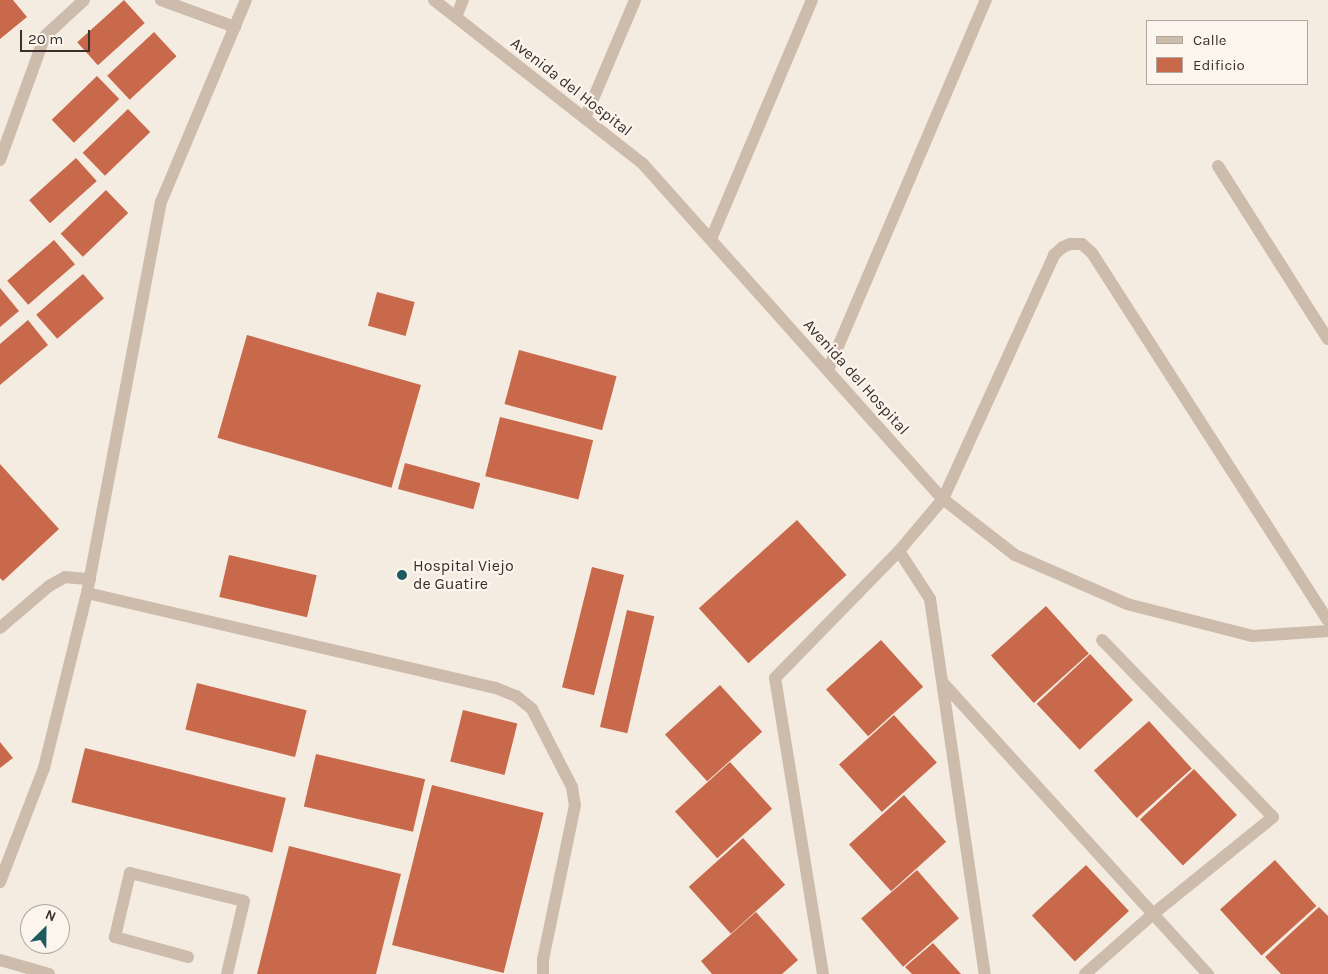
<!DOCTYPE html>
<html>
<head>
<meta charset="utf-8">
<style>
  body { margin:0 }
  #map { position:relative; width:1328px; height:974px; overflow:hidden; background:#f4ebe1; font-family:Karla,sans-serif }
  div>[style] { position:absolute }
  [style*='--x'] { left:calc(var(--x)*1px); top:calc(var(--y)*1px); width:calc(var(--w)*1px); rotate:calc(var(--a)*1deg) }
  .building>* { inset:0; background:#c8694b; transform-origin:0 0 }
  .minor>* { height:12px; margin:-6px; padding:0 6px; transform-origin:6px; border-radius:6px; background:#cdbbac }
  .dots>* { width:14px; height:14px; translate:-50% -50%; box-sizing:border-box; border:2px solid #fbf5ee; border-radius:50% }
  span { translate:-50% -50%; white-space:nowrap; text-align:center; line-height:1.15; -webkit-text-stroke:4.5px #fbf5ee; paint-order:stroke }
  .street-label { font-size:16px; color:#3b302b }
  .poi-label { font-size:16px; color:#3b302b }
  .left { translate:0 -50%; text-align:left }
  .legend { position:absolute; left:1146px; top:20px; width:162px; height:65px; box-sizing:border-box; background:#fbf5ee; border:1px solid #aea6a0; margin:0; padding:6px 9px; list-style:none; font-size:15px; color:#3b302b }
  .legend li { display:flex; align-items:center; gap:10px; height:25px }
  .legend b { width:25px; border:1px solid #aea6a0 }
  .north { position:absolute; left:20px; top:904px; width:50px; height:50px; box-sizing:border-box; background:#fbf5ee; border:1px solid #aea6a0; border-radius:50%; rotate:23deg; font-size:14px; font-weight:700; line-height:20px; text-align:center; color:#3b302b }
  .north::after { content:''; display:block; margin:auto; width:18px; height:22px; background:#1f5a5e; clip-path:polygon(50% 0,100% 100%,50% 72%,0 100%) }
  .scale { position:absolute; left:20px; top:30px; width:70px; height:22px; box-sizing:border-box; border:2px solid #3b302b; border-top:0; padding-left:6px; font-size:15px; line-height:18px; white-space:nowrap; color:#3b302b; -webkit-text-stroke:4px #fbf5ee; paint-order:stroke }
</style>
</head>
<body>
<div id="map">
  <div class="building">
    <div style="clip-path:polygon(0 0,13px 0,27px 17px,0 39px)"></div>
    <div style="left:124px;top:0;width:31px;height:63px;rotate:48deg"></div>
    <div style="left:154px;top:32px;width:33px;height:64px;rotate:47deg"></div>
    <div style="left:97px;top:76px;width:32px;height:63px;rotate:46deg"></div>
    <div style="left:128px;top:109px;width:32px;height:63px;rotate:46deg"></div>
    <div style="left:76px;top:158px;width:31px;height:63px;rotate:48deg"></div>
    <div style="left:106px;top:190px;width:32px;height:63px;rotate:46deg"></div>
    <div style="left:54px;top:240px;width:32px;height:62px;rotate:49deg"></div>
    <div style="left:83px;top:274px;width:32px;height:62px;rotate:49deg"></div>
    <div style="clip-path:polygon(0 288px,19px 311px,0 327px)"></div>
    <div style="left:377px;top:292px;width:39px;height:35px;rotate:15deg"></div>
    <div style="clip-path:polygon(28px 320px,48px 345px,0 385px,0 344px)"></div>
    <div style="left:247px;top:335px;width:181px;height:107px;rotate:16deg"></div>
    <div style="left:519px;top:350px;width:101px;height:56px;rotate:15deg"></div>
    <div style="left:500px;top:417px;width:96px;height:61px;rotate:14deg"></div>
    <div style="left:405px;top:463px;width:78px;height:27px;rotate:15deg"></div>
    <div style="clip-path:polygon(0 464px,59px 529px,3px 581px,0 578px)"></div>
    <div style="left:797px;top:520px;width:74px;height:132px;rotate:48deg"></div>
    <div style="left:229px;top:555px;width:90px;height:43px;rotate:13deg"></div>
    <div style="left:592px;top:567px;width:33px;height:124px;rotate:14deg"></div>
    <div style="left:1046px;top:606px;width:64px;height:74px;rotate:48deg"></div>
    <div style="left:627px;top:610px;width:28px;height:120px;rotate:13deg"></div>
    <div style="left:881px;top:640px;width:63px;height:74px;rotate:48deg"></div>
    <div style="left:1090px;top:654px;width:63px;height:73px;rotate:47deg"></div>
    <div style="left:197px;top:683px;width:113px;height:48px;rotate:14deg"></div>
    <div style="left:720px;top:685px;width:63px;height:74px;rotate:48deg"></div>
    <div style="left:463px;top:710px;width:56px;height:53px;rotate:14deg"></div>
    <div style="left:894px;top:715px;width:64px;height:74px;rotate:48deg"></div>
    <div style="left:1149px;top:721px;width:64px;height:74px;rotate:48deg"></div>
    <div style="clip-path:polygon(0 742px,13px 758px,0 768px)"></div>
    <div style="left:85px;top:748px;width:207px;height:56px;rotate:14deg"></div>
    <div style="left:316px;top:754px;width:112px;height:54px;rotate:13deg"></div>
    <div style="left:730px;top:762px;width:63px;height:74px;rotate:48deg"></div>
    <div style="left:1194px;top:769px;width:63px;height:74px;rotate:47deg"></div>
    <div style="left:432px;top:785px;width:115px;height:165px;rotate:14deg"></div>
    <div style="left:904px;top:795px;width:63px;height:74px;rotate:48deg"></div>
    <div style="left:743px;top:838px;width:63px;height:73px;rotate:48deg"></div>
    <div style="clip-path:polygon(289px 846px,401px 874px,376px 974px,257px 974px)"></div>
    <div style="left:1275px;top:860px;width:62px;height:74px;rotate:48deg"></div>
    <div style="left:1086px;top:865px;width:63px;height:74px;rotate:47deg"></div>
    <div style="left:917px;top:870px;width:64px;height:74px;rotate:49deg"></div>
    <div style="clip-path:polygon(1319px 907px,1328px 916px,1328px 974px,1281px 974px,1265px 957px)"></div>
    <div style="clip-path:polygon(756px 912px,798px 960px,782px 974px,712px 974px,701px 961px)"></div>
    <div style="clip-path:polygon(933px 943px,961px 974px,912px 974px,905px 967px)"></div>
  </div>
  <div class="minor">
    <div style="--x:161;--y:0;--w:79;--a:20"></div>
    <div style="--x:434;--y:0;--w:266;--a:38.1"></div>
    <div style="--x:643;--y:164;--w:450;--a:48.2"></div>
    <div style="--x:943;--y:499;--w:91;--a:37.9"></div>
    <div style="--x:1015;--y:555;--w:122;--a:23.6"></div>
    <div style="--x:1127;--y:604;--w:130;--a:14.3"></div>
    <div style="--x:1253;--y:636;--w:75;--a:-3.8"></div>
    <div style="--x:456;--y:17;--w:18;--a:-68"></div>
    <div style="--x:585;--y:118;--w:128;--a:-67"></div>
    <div style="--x:0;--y:160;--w:132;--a:-70.1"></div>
    <div style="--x:45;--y:36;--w:53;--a:-42.7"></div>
    <div style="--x:1218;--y:166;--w:205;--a:57.6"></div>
    <div style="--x:711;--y:239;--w:259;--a:-67.1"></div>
    <div style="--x:828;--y:370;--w:402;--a:-66.9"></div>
    <div style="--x:899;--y:551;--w:57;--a:57.1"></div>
    <div style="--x:930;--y:599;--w:379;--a:81.7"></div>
    <div style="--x:87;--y:593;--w:420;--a:13.1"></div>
    <div style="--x:496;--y:688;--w:22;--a:22"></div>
    <div style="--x:516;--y:696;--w:21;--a:39"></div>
    <div style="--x:532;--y:709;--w:88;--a:62.9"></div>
    <div style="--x:572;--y:787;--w:18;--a:81"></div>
    <div style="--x:575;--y:805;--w:158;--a:101.7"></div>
    <div style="--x:543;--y:960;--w:14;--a:90"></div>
    <div style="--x:0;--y:628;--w:65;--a:-40.6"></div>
    <div style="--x:49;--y:586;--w:18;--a:-29"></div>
    <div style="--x:65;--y:577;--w:25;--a:5"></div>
    <div style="--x:943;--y:683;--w:394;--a:47.7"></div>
    <div style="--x:0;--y:882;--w:122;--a:-68.9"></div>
    <div style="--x:44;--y:768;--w:180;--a:-76.2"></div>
    <div style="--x:87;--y:593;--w:398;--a:-79.3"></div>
    <div style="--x:161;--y:202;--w:219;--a:-67.2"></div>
    <div style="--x:188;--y:957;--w:76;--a:-164.7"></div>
    <div style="--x:115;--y:937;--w:66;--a:-76.8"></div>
    <div style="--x:130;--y:873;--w:117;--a:13.8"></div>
    <div style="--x:244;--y:901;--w:75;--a:103.1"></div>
    <div style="--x:0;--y:960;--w:51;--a:15.9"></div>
    <div style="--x:823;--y:974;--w:300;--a:-99.2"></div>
    <div style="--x:775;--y:678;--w:177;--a:-45.7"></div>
    <div style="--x:899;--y:551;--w:68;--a:-49.8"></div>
    <div style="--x:943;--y:499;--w:268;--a:-65.5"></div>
    <div style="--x:1054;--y:255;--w:12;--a:-42"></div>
    <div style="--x:1063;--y:247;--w:8;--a:-23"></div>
    <div style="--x:1070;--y:244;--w:12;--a:0"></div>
    <div style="--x:1082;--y:244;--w:13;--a:42"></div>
    <div style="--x:1092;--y:253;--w:436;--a:57.3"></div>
    <div style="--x:1085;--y:974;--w:91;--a:-41.4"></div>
    <div style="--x:1153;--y:914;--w:154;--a:-38.9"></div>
    <div style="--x:1273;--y:817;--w:246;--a:-134"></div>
  </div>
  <div class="dots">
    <div style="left:402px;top:575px;background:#1f5a5e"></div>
  </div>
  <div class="street-label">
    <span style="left:571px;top:87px;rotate:38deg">Avenida del Hospital</span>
    <span style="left:856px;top:377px;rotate:48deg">Avenida del Hospital</span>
  </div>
  <div class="poi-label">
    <span class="left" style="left:413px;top:575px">Hospital Viejo<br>de Guatire</span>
  </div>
  <ul class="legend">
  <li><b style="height:6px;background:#cdbbac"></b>Calle</li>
  <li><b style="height:14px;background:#c8694b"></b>Edificio</li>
  </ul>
  <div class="north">N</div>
  <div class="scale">20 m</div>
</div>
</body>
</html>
